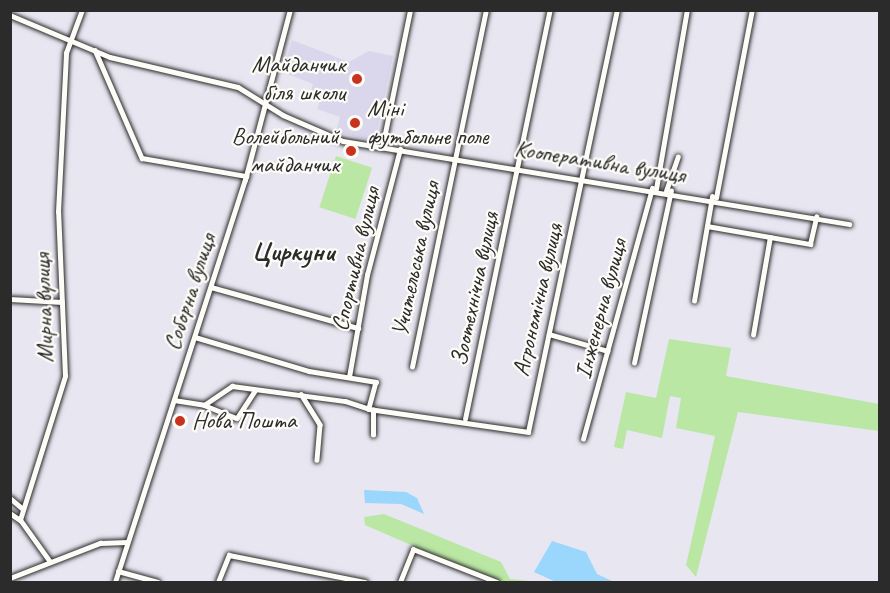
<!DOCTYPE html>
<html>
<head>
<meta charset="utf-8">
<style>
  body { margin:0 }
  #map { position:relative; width:890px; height:593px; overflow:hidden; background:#e8e6f1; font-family:Caveat,sans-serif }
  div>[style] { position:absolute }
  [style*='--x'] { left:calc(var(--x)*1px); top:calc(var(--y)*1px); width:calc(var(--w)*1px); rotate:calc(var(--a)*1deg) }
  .built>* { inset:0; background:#dad6ec }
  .green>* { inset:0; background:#bbe7a4; transform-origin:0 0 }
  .water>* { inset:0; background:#9bd6fc }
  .roads { filter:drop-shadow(0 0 2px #2b2b2b) drop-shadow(0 0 2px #2b2b2b) }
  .minor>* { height:4.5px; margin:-2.25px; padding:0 2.25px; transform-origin:2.25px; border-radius:2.25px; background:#fdfcf7 }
  .dots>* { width:16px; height:16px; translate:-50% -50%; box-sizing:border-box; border:3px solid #fdfcf7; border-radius:50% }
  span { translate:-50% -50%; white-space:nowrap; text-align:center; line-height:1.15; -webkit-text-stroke:4.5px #fdfcf7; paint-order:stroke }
  .poi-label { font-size:24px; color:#2b2b2b }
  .right { translate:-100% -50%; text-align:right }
  .left { translate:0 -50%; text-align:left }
  .street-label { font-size:24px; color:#2b2b2b }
  .quarter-label { font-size:27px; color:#2b2b2b; font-weight:700 }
  .frame { position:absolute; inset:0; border:12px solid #2b2b2b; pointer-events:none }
</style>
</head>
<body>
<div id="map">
  <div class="built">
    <div style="clip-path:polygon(292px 40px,349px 62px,369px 51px,393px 56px,375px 141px,336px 132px,340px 117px,317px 109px,320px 101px,309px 97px,313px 84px,283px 72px)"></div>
  </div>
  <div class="green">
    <div style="left:336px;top:156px;width:38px;height:54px;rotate:18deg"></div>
    <div style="clip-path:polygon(669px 339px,731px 348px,726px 376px,879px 404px,879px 431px,738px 412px,696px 577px,686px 565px,715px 436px,676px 428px,681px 398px,670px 396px,662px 438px,627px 430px,623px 449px,614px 447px,626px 392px,656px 398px)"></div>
    <div style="clip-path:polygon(384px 514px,501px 562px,510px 579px,540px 582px,496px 582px,365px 525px,364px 517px)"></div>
  </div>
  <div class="water">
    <div style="clip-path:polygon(364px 490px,406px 492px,417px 498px,424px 514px,401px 504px,365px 503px)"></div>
    <div style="clip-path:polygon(552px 541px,586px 552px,597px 574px,614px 582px,556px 582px,534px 572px)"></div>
  </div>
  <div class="roads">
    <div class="minor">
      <div style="--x:10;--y:15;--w:108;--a:22.8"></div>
      <div style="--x:110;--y:57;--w:131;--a:13.2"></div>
      <div style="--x:238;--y:87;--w:53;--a:31.9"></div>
      <div style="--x:283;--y:115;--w:65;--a:23.4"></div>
      <div style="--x:343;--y:141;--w:513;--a:9.32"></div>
      <div style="--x:95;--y:50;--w:118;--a:66.5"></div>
      <div style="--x:142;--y:158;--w:106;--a:9.8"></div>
      <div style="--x:382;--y:148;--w:141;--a:-78.5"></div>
      <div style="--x:656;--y:189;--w:182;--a:-80.2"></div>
      <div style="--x:666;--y:191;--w:36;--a:-71"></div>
      <div style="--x:716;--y:198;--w:191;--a:-79.2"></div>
      <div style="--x:707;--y:226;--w:105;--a:9.9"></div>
      <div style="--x:810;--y:244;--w:28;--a:-77"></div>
      <div style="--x:211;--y:287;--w:153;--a:15.6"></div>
      <div style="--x:10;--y:299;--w:52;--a:3.3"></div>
      <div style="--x:694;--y:301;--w:106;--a:-80.2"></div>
      <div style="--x:549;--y:334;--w:61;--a:16.1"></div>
      <div style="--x:753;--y:335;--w:99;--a:-80.2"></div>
      <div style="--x:195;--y:337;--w:119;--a:16.6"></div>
      <div style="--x:309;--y:371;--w:68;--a:9.3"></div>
      <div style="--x:376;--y:382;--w:28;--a:105"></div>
      <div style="--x:369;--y:409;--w:161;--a:8.2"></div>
      <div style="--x:528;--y:432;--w:431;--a:-78.1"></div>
      <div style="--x:634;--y:363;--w:176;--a:-77.9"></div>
      <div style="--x:412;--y:367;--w:365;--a:-78.3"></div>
      <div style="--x:349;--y:377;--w:104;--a:-80"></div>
      <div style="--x:367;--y:275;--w:130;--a:-75.3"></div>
      <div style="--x:301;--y:394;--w:36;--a:58"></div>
      <div style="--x:320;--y:425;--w:35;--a:95"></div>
      <div style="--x:174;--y:400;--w:30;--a:9"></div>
      <div style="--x:204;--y:405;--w:34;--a:-34"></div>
      <div style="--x:232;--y:386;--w:114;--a:7.6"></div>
      <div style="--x:345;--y:401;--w:25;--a:18"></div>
      <div style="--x:204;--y:405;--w:35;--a:22"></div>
      <div style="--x:237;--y:418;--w:33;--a:-57"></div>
      <div style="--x:465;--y:419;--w:418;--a:-78.3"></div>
      <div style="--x:373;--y:435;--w:25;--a:-90"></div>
      <div style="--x:583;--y:439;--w:260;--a:-74.6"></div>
      <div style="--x:10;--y:498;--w:16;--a:40"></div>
      <div style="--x:10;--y:513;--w:12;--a:35"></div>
      <div style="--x:50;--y:562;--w:52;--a:-125.5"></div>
      <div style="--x:20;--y:520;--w:151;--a:-72.6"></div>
      <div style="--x:65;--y:376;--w:164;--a:-92.4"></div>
      <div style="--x:58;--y:212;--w:159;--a:-87.1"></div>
      <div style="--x:66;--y:53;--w:46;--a:-69.6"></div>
      <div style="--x:118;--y:571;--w:41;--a:15.4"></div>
      <div style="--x:10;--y:578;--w:97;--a:-21.3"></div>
      <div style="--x:100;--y:543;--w:27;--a:-2"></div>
      <div style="--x:115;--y:582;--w:422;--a:-72.1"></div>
      <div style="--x:245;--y:180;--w:176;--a:-75.2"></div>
      <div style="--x:218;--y:582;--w:29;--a:-68"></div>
      <div style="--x:229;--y:555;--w:139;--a:11.2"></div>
      <div style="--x:400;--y:582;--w:35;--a:-68"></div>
      <div style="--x:413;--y:549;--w:90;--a:21.4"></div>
    </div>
  </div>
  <div class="dots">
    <div style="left:357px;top:79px;background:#c8321e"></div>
    <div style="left:355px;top:123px;background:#c8321e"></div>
    <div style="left:351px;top:151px;background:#c8321e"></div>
    <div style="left:180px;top:421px;background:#c8321e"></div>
  </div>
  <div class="poi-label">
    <span class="right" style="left:345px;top:79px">Майданчик<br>біля школи</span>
    <span class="left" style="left:367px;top:123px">Міні<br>футбольне поле</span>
    <span class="right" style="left:339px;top:151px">Волейбольний<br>майданчик</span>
    <span class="left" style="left:192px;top:421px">Нова Пошта</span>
  </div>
  <div class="street-label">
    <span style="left:600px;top:162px;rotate:9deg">Кооперативна вулиця</span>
    <span style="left:356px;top:259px;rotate:-77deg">Спортивна вулиця</span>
    <span style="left:416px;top:259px;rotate:-78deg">Учительська вулиця</span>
    <span style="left:475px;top:289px;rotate:-78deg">Зоотехнічна вулиця</span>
    <span style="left:190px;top:292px;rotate:-72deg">Соборна вулиця</span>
    <span style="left:538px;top:300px;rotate:-77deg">Агрономічна вулиця</span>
    <span style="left:44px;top:308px;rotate:-92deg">Мирна вулиця</span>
    <span style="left:601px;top:309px;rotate:-75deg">Інженерна вулиця</span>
  </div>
  <div class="quarter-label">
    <span style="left:293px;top:252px">Циркуни</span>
  </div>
  <div class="frame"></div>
</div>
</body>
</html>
